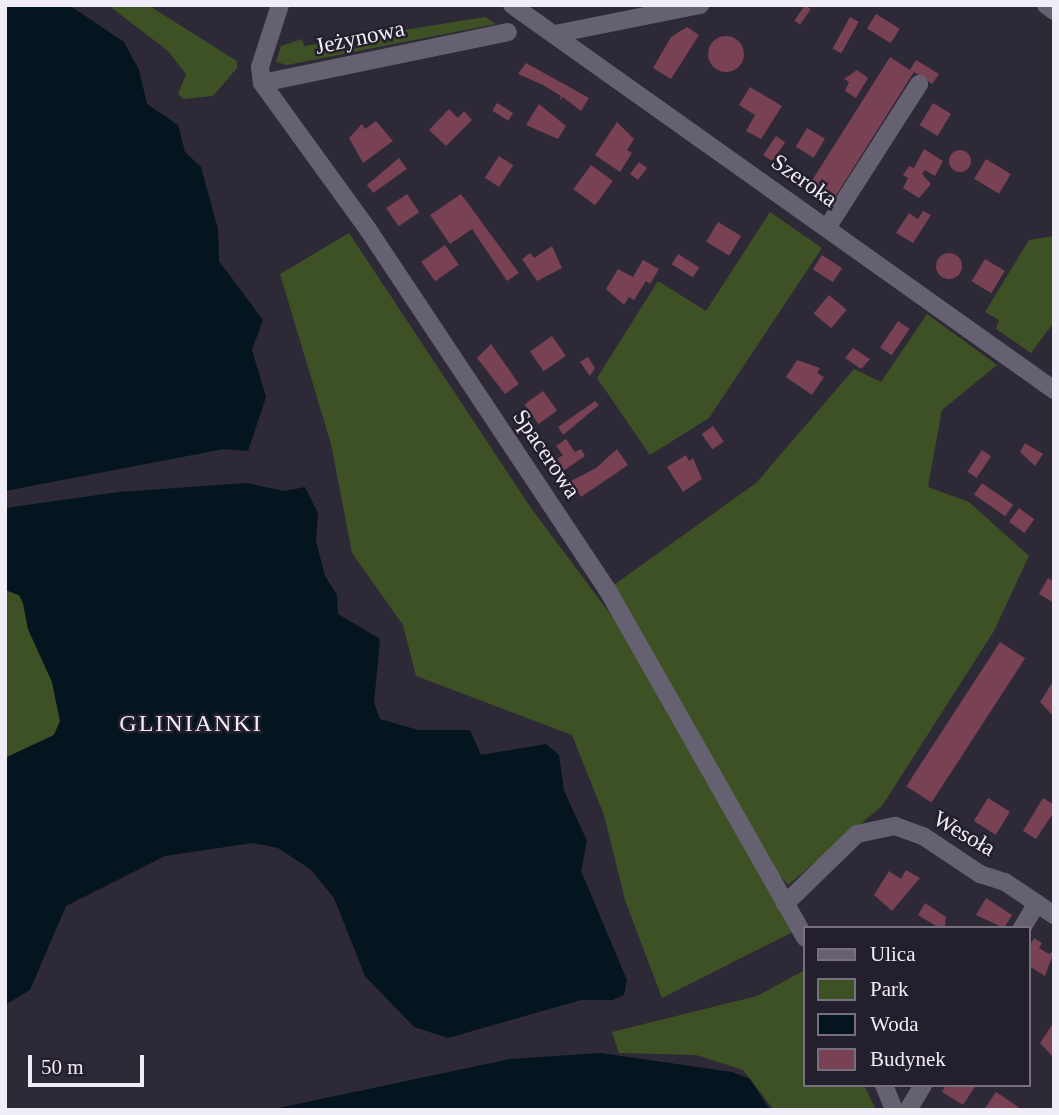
<!DOCTYPE html>
<html>
<head>
<meta charset="utf-8">
<style>
  body { margin:0 }
  #map { position:relative; width:1059px; height:1115px; overflow:hidden; background:#2e2936; font-family:Georgia,serif }
  div>[style] { position:absolute }
  [style*='--x'] { left:calc(var(--x)*1px); top:calc(var(--y)*1px); width:calc(var(--w)*1px); rotate:calc(var(--a)*1deg) }
  .green>* { inset:0; background:#3d5124 }
  .water>* { inset:0; background:#04151f }
  .building>* { inset:0; background:#784154; transform-origin:0 0 }
  .round { border-radius:50% }
  .minor>* { height:18px; margin:-9px; padding:0 9px; transform-origin:9px; border-radius:9px; background:#666170 }
  span { translate:-50% -50%; white-space:nowrap; text-align:center; line-height:1.15; -webkit-text-stroke:5px #241f2c; paint-order:stroke }
  .street-label { font-size:23px; color:#f0edf6 }
  .neighbourhood-label { font-size:24px; color:#f0edf6; letter-spacing:2px }
  .frame { position:absolute; inset:0; border:7px solid #f0edf6; pointer-events:none }
  .legend { position:absolute; left:803px; top:926px; width:228px; height:161px; box-sizing:border-box; background:#241f2c; border:2px solid #76717d; margin:0; padding:9px 12px; list-style:none; font-size:21px; color:#f0edf6 }
  .legend li { display:flex; align-items:center; gap:14px; height:35px }
  .legend b { width:35px; border:2px solid #76717d }
  .scale { position:absolute; left:28px; top:1055px; width:116px; height:32px; box-sizing:border-box; border:4px solid #f0edf6; border-top:0; padding-left:9px; font-size:21px; line-height:24px; white-space:nowrap; color:#f0edf6; -webkit-text-stroke:5px #241f2c; paint-order:stroke }
</style>
</head>
<body>
<div id="map">
  <div class="green">
    <div style="clip-path:polygon(108px 5px,148px 5px,237px 61px,237px 68px,213px 96px,184px 99px,178px 94px,186px 74px,168px 51px)"></div>
    <div style="clip-path:polygon(485px 17px,496px 24px,287px 65px,276px 62px,281px 46px,302px 39px,304px 46px)"></div>
    <div style="clip-path:polygon(770px 212px,822px 248px,709px 418px,650px 455px,597px 378px,658px 281px,706px 311px)"></div>
    <div style="clip-path:polygon(349px 233px,531px 508px,629px 639px,795px 931px,662px 998px,625px 900px,604px 815px,572px 735px,416px 676px,403px 625px,352px 553px,331px 444px,280px 274px)"></div>
    <div style="clip-path:polygon(1054px 236px,1054px 322px,1031px 353px,996px 329px,999px 320px,985px 312px,1029px 240px)"></div>
    <div style="clip-path:polygon(927px 314px,997px 365px,942px 410px,928px 487px,969px 502px,1029px 556px,994px 631px,882px 806px,788px 885px,769px 863px,611px 587px,756px 483px,854px 369px,881px 382px)"></div>
    <div style="clip-path:polygon(5px 590px,19px 595px,23px 603px,28px 629px,52px 682px,60px 721px,54px 735px,5px 758px)"></div>
    <div style="clip-path:polygon(805px 970px,805px 1085px,864px 1085px,876px 1110px,774px 1110px,743px 1070px,696px 1055px,619px 1053px,612px 1032px,757px 996px)"></div>
  </div>
  <div class="water">
    <div style="clip-path:polygon(5px 5px,69px 5px,124px 42px,139px 70px,147px 104px,178px 125px,185px 152px,201px 167px,218px 229px,219px 261px,263px 320px,252px 350px,266px 397px,248px 451px,224px 449px,5px 491px)"></div>
    <div style="clip-path:polygon(246px 483px,285px 491px,305px 487px,318px 513px,316px 541px,325px 576px,337px 595px,338px 614px,380px 639px,374px 703px,380px 719px,418px 730px,470px 730px,481px 755px,546px 744px,559px 755px,564px 791px,587px 841px,581px 871px,627px 980px,624px 995px,613px 1000px,581px 1000px,448px 1038px,414px 1027px,365px 976px,334px 898px,310px 869px,278px 848px,253px 843px,165px 856px,66px 906px,30px 990px,5px 1005px,5px 758px,54px 735px,60px 721px,52px 682px,28px 629px,23px 603px,19px 595px,5px 590px,5px 508px,119px 492px)"></div>
    <div style="clip-path:polygon(600px 1053px,732px 1072px,750px 1079px,770px 1110px,269px 1110px,510px 1059px)"></div>
  </div>
  <div class="building">
    <div style="left:805px;top:5px;width:7px;height:19px;rotate:34deg"></div>
    <div style="left:876px;top:14px;width:28px;height:17px;rotate:32deg"></div>
    <div style="left:850px;top:17px;width:10px;height:36px;rotate:29deg"></div>
    <div style="clip-path:polygon(687px 27px,699px 35px,671px 79px,653px 68px,671px 37px)"></div>
    <div class="round" style="left:708px;top:36px;width:36px;height:36px"></div>
    <div style="clip-path:polygon(890px 57px,910px 70px,916px 60px,939px 74px,932px 84px,914px 72px,835px 197px,811px 182px)"></div>
    <div style="clip-path:polygon(526px 63px,589px 98px,581px 111px,563px 97px,559px 101px,561px 96px,543px 85px,518px 74px)"></div>
    <div style="clip-path:polygon(857px 70px,868px 78px,856px 98px,845px 91px,849px 82px,844px 79px)"></div>
    <div style="clip-path:polygon(750px 87px,782px 106px,761px 139px,746px 131px,755px 115px,739px 105px)"></div>
    <div style="left:497px;top:103px;width:19px;height:9px;rotate:32deg"></div>
    <div style="left:933px;top:103px;width:21px;height:26px;rotate:31deg"></div>
    <div style="clip-path:polygon(539px 104px,566px 126px,558px 139px,526px 125px)"></div>
    <div style="clip-path:polygon(449px 109px,458px 118px,464px 111px,472px 120px,446px 146px,429px 130px)"></div>
    <div style="clip-path:polygon(376px 121px,393px 141px,363px 163px,349px 138px,362px 124px,365px 129px)"></div>
    <div style="clip-path:polygon(617px 122px,634px 139px,627px 150px,632px 153px,620px 172px,595px 155px)"></div>
    <div style="left:807px;top:128px;width:21px;height:22px;rotate:31deg"></div>
    <div style="left:776px;top:136px;width:11px;height:23px;rotate:34deg"></div>
    <div style="clip-path:polygon(924px 149px,943px 161px,935px 176px,925px 170px,922px 174px,931px 184px,919px 198px,903px 188px,908px 178px,903px 175px,909px 166px,914px 168px)"></div>
    <div class="round" style="left:949px;top:150px;width:22px;height:22px"></div>
    <div style="left:499px;top:156px;width:17px;height:26px;rotate:33deg"></div>
    <div style="clip-path:polygon(399px 158px,407px 169px,373px 193px,367px 185px)"></div>
    <div style="left:986px;top:159px;width:29px;height:23px;rotate:31deg"></div>
    <div style="left:639px;top:162px;width:10px;height:15px;rotate:37deg"></div>
    <div style="left:591px;top:165px;width:27px;height:30px;rotate:36deg"></div>
    <div style="left:407px;top:194px;width:22px;height:25px;rotate:56deg"></div>
    <div style="clip-path:polygon(461px 194px,519px 273px,507px 281px,472px 229px,450px 244px,430px 215px)"></div>
    <div style="clip-path:polygon(923px 211px,931px 215px,913px 243px,896px 233px,909px 213px,918px 219px)"></div>
    <div style="left:718px;top:222px;width:27px;height:23px;rotate:31deg"></div>
    <div style="left:445px;top:245px;width:24px;height:29px;rotate:55deg"></div>
    <div style="clip-path:polygon(552px 246px,562px 268px,537px 281px,522px 259px,530px 253px,534px 258px)"></div>
    <div class="round" style="left:936px;top:253px;width:26px;height:26px"></div>
    <div style="left:678px;top:254px;width:25px;height:12px;rotate:32deg"></div>
    <div style="left:822px;top:255px;width:24px;height:17px;rotate:33deg"></div>
    <div style="left:985px;top:259px;width:23px;height:26px;rotate:31deg"></div>
    <div style="clip-path:polygon(643px 260px,659px 269px,650px 284px,646px 281px,634px 300px,629px 297px,624px 305px,606px 289px,618px 269px,633px 277px)"></div>
    <div style="left:829px;top:295px;width:23px;height:24px;rotate:40deg"></div>
    <div style="left:898px;top:321px;width:14px;height:32px;rotate:34deg"></div>
    <div style="left:552px;top:336px;width:24px;height:27px;rotate:55deg"></div>
    <div style="clip-path:polygon(491px 344px,519px 384px,505px 394px,477px 358px)"></div>
    <div style="clip-path:polygon(853px 348px,870px 359px,861px 369px,845px 358px)"></div>
    <div style="clip-path:polygon(588px 357px,595px 368px,590px 376px,580px 362px)"></div>
    <div style="clip-path:polygon(797px 360px,820px 368px,817px 373px,824px 377px,812px 395px,786px 377px)"></div>
    <div style="left:543px;top:391px;width:24px;height:23px;rotate:54deg"></div>
    <div style="clip-path:polygon(595px 401px,599px 405px,563px 435px,558px 427px)"></div>
    <div style="left:713px;top:426px;width:19px;height:14px;rotate:55deg"></div>
    <div style="clip-path:polygon(566px 439px,575px 452px,581px 449px,585px 456px,556px 476px,548px 465px,563px 455px,556px 446px)"></div>
    <div style="clip-path:polygon(1025px 443px,1043px 454px,1035px 466px,1020px 452px)"></div>
    <div style="clip-path:polygon(617px 449px,628px 465px,581px 497px,571px 481px,596px 468px)"></div>
    <div style="left:982px;top:450px;width:11px;height:26px;rotate:34deg"></div>
    <div style="clip-path:polygon(686px 455px,689px 461px,693px 458px,702px 479px,683px 492px,667px 467px)"></div>
    <div style="left:982px;top:483px;width:38px;height:14px;rotate:35deg"></div>
    <div style="left:1019px;top:508px;width:19px;height:17px;rotate:36deg"></div>
    <div style="clip-path:polygon(1048px 578px,1054px 582px,1054px 603px,1039px 594px)"></div>
    <div style="left:1000px;top:642px;width:30px;height:172px;rotate:33deg"></div>
    <div style="clip-path:polygon(1054px 680px,1054px 717px,1040px 702px)"></div>
    <div style="left:988px;top:798px;width:26px;height:27px;rotate:32deg"></div>
    <div style="clip-path:polygon(1043px 798px,1054px 805px,1054px 812px,1036px 839px,1023px 831px)"></div>
    <div style="clip-path:polygon(906px 870px,920px 878px,892px 911px,874px 895px,889px 871px,901px 879px)"></div>
    <div style="clip-path:polygon(986px 898px,1012px 915px,1004px 928px,976px 915px)"></div>
    <div style="clip-path:polygon(925px 903px,946px 917px,945px 926px,939px 928px,918px 915px)"></div>
    <div style="clip-path:polygon(1034px 938px,1042px 943px,1039px 948px,1049px 954px,1054px 951px,1045px 976px,1029px 966px,1029px 947px)"></div>
    <div style="clip-path:polygon(1052px 1025px,1054px 1026px,1053px 1057px,1040px 1043px)"></div>
    <div style="clip-path:polygon(946px 1085px,976px 1085px,963px 1105px,942px 1092px)"></div>
    <div style="clip-path:polygon(996px 1092px,1011px 1102px,1022px 1110px,985px 1108px)"></div>
  </div>
  <div class="minor">
    <div style="--x:280;--y:5;--w:65;--a:107.9"></div>
    <div style="--x:260;--y:67;--w:16;--a:83"></div>
    <div style="--x:262;--y:83;--w:179;--a:54.1"></div>
    <div style="--x:367;--y:228;--w:433;--a:56.4"></div>
    <div style="--x:607;--y:589;--w:401;--a:60.4"></div>
    <div style="--x:512;--y:5;--w:665;--a:35.39"></div>
    <div style="--x:1046;--y:5;--w:10;--a:37"></div>
    <div style="--x:555;--y:34;--w:148;--a:-11.3"></div>
    <div style="--x:262;--y:83;--w:251;--a:-11.7"></div>
    <div style="--x:827;--y:228;--w:171;--a:-57.4"></div>
    <div style="--x:785;--y:904;--w:100;--a:-44.2"></div>
    <div style="--x:857;--y:834;--w:39;--a:-12"></div>
    <div style="--x:895;--y:826;--w:30;--a:20"></div>
    <div style="--x:923;--y:836;--w:69;--a:33.7"></div>
    <div style="--x:980;--y:874;--w:26;--a:18"></div>
    <div style="--x:1005;--y:882;--w:59;--a:34"></div>
    <div style="--x:1022;--y:928;--w:29;--a:-59"></div>
    <div style="--x:884;--y:1085;--w:27;--a:68"></div>
    <div style="--x:908;--y:1110;--w:29;--a:-59"></div>
  </div>
  <div class="street-label">
    <span style="left:360px;top:38px;rotate:-12deg">Jeżynowa</span>
    <span style="left:804px;top:181px;rotate:35deg">Szeroka</span>
    <span style="left:546px;top:454px;rotate:56deg">Spacerowa</span>
    <span style="left:964px;top:834px;rotate:30deg">Wesoła</span>
  </div>
  <div class="neighbourhood-label">
    <span style="left:191px;top:724px">GLINIANKI</span>
  </div>
  <div class="frame"></div>
  <ul class="legend">
  <li><b style="height:9px;background:#666170"></b>Ulica</li>
  <li><b style="height:19px;background:#3d5124"></b>Park</li>
  <li><b style="height:19px;background:#04151f"></b>Woda</li>
  <li><b style="height:19px;background:#784154"></b>Budynek</li>
  </ul>
  <div class="scale">50 m</div>
</div>
</body>
</html>
